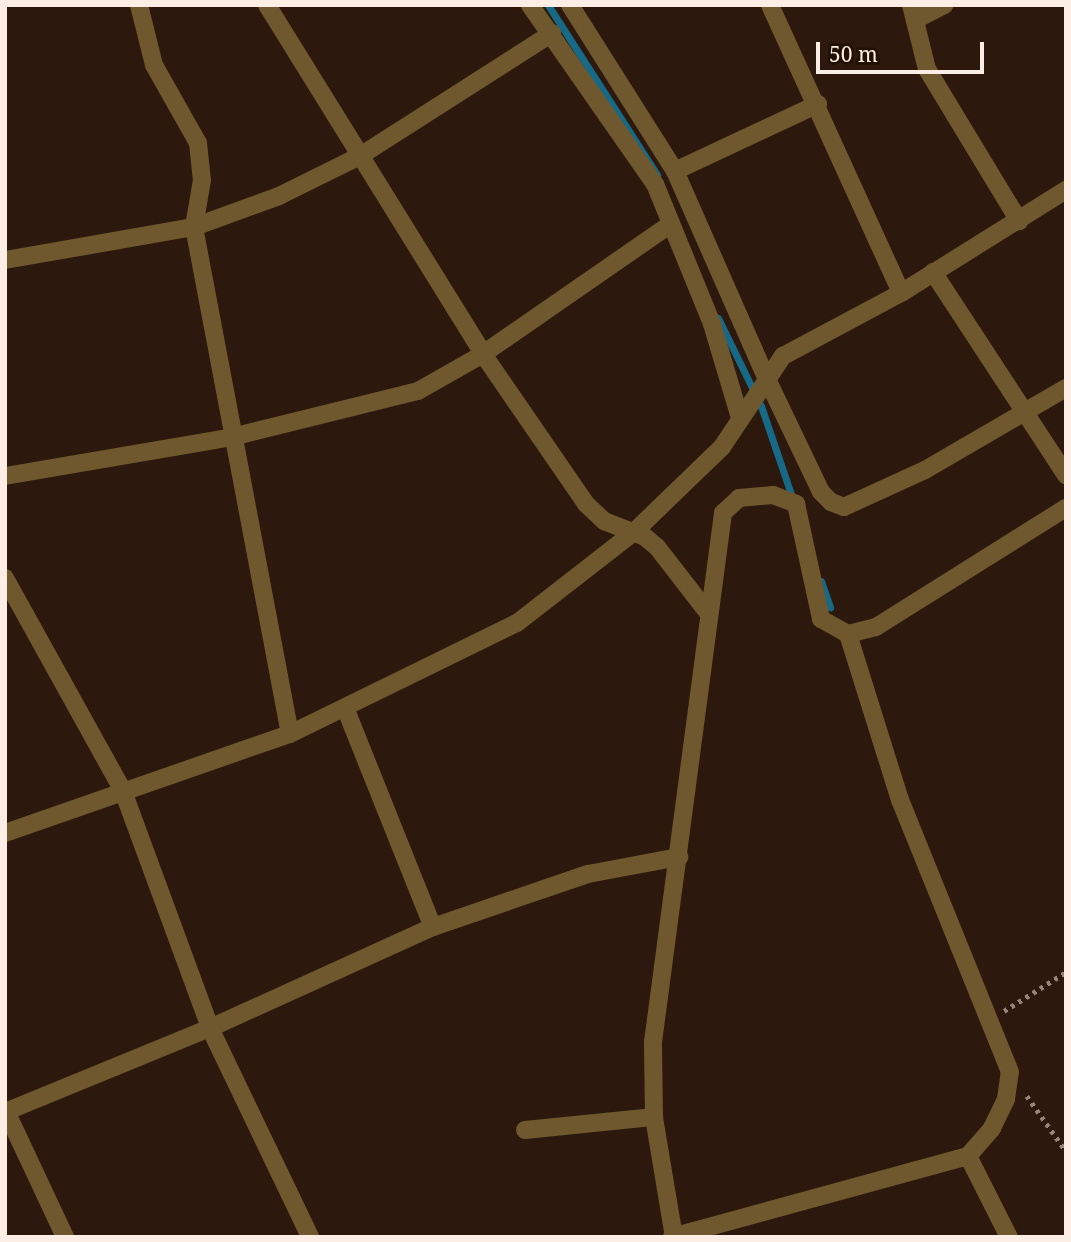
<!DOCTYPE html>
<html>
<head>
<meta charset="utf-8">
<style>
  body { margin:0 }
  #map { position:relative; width:1071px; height:1242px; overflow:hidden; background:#2c180c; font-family:"Noto Serif",serif }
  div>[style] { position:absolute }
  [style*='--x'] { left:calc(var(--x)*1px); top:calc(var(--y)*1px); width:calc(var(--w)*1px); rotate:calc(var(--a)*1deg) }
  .stream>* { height:7px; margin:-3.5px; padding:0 3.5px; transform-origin:3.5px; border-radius:3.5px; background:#166a87 }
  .path>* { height:4.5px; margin-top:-2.25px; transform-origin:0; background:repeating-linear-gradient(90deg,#96857b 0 3.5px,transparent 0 8.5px) }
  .minor>* { height:18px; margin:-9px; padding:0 9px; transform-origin:9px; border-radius:9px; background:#6f582e }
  span { translate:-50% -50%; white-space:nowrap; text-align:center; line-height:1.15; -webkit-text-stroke:6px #220f04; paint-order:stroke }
  .frame { position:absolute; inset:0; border:7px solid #fcede5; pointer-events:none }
  .scale { position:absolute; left:816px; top:42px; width:168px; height:32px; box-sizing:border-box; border:4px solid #fcede5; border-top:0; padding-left:9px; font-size:21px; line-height:24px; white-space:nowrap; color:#fcede5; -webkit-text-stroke:5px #220f04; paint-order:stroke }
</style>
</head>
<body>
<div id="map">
  <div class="stream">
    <div style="--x:548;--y:5;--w:202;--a:57.3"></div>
    <div style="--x:718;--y:318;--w:98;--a:64"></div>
    <div style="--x:761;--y:406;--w:99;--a:71.2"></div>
    <div style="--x:821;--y:581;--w:28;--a:71"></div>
  </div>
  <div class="path">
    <div style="--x:1004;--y:1011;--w:73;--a:-32.2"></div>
    <div style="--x:1027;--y:1096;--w:67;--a:54.7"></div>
  </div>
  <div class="minor">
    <div style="--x:139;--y:5;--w:62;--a:76"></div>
    <div style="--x:154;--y:65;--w:90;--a:60.6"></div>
    <div style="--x:198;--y:143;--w:37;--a:84"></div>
    <div style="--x:202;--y:180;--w:48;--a:99.7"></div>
    <div style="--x:194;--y:227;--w:516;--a:79.28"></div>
    <div style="--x:267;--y:5;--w:410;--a:58.2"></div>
    <div style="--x:483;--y:354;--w:182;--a:55.5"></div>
    <div style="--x:586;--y:504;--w:25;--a:43"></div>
    <div style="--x:604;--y:521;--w:44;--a:21.3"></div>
    <div style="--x:645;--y:537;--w:16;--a:40"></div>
    <div style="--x:657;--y:547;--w:85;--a:52.2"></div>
    <div style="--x:530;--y:5;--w:218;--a:55.1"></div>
    <div style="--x:655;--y:184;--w:151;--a:67.8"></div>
    <div style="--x:712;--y:324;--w:98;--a:73.4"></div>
    <div style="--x:570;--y:5;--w:196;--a:57.7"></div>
    <div style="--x:675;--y:171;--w:225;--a:66.2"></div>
    <div style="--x:766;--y:377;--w:127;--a:64.4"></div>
    <div style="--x:821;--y:492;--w:14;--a:45"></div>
    <div style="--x:831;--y:502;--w:14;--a:21"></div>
    <div style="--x:844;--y:507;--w:89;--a:-24.6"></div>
    <div style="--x:925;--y:470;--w:163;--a:-30.2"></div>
    <div style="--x:770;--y:5;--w:316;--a:65.5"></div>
    <div style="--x:911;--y:5;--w:66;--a:76"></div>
    <div style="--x:927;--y:69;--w:178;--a:58.8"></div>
    <div style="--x:915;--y:20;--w:33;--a:-27"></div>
    <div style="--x:675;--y:171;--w:158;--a:-25.1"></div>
    <div style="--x:5;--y:260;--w:192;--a:-9.9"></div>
    <div style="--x:194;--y:227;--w:90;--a:-20"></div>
    <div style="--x:279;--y:196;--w:90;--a:-26.3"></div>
    <div style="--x:360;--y:156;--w:228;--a:-32.6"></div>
    <div style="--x:933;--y:272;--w:243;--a:56.8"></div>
    <div style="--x:5;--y:476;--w:230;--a:-9.7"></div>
    <div style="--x:232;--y:437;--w:192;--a:-13.9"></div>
    <div style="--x:418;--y:391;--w:75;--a:-29.6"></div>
    <div style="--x:483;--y:354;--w:226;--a:-34.7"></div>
    <div style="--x:5;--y:578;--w:244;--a:61"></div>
    <div style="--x:123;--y:791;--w:252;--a:69.8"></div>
    <div style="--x:210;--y:1028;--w:232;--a:64.4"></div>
    <div style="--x:346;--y:710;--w:234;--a:68.2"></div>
    <div style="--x:5;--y:833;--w:302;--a:-19.2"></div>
    <div style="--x:290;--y:734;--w:253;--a:-26.1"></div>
    <div style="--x:517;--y:623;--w:148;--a:-37.9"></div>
    <div style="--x:634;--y:532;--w:122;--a:-44"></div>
    <div style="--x:722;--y:447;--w:110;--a:-56.2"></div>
    <div style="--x:783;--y:356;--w:134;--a:-28.1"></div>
    <div style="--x:901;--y:293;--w:195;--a:-32"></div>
    <div style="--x:6;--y:1111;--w:139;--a:64.9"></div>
    <div style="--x:5;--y:1112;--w:222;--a:-22.3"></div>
    <div style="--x:210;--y:1028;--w:245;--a:-24.4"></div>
    <div style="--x:433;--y:927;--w:164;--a:-18.9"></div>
    <div style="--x:588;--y:874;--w:93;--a:-10.6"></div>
    <div style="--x:525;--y:1130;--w:130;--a:-5.8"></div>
    <div style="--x:968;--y:1156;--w:91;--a:63.2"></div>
    <div style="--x:672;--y:1237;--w:307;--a:-15.3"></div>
    <div style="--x:968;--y:1156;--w:37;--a:-49"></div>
    <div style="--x:992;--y:1128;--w:32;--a:-64"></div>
    <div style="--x:1006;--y:1099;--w:27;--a:-82"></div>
    <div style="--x:1010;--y:1072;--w:293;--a:-112"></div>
    <div style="--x:900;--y:800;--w:174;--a:-107.4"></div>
    <div style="--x:674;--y:1237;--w:122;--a:-99.5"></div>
    <div style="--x:654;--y:1117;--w:75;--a:-90.8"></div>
    <div style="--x:653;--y:1042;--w:534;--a:-82.46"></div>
    <div style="--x:723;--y:513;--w:22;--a:-43"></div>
    <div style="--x:739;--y:498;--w:34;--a:-5"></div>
    <div style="--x:773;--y:495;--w:25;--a:21"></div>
    <div style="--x:796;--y:504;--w:118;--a:77.7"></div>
    <div style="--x:821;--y:619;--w:31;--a:29"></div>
    <div style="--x:848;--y:634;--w:29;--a:-14"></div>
    <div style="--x:876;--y:627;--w:224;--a:-32.1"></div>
  </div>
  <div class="frame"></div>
  <div class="scale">50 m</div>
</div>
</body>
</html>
